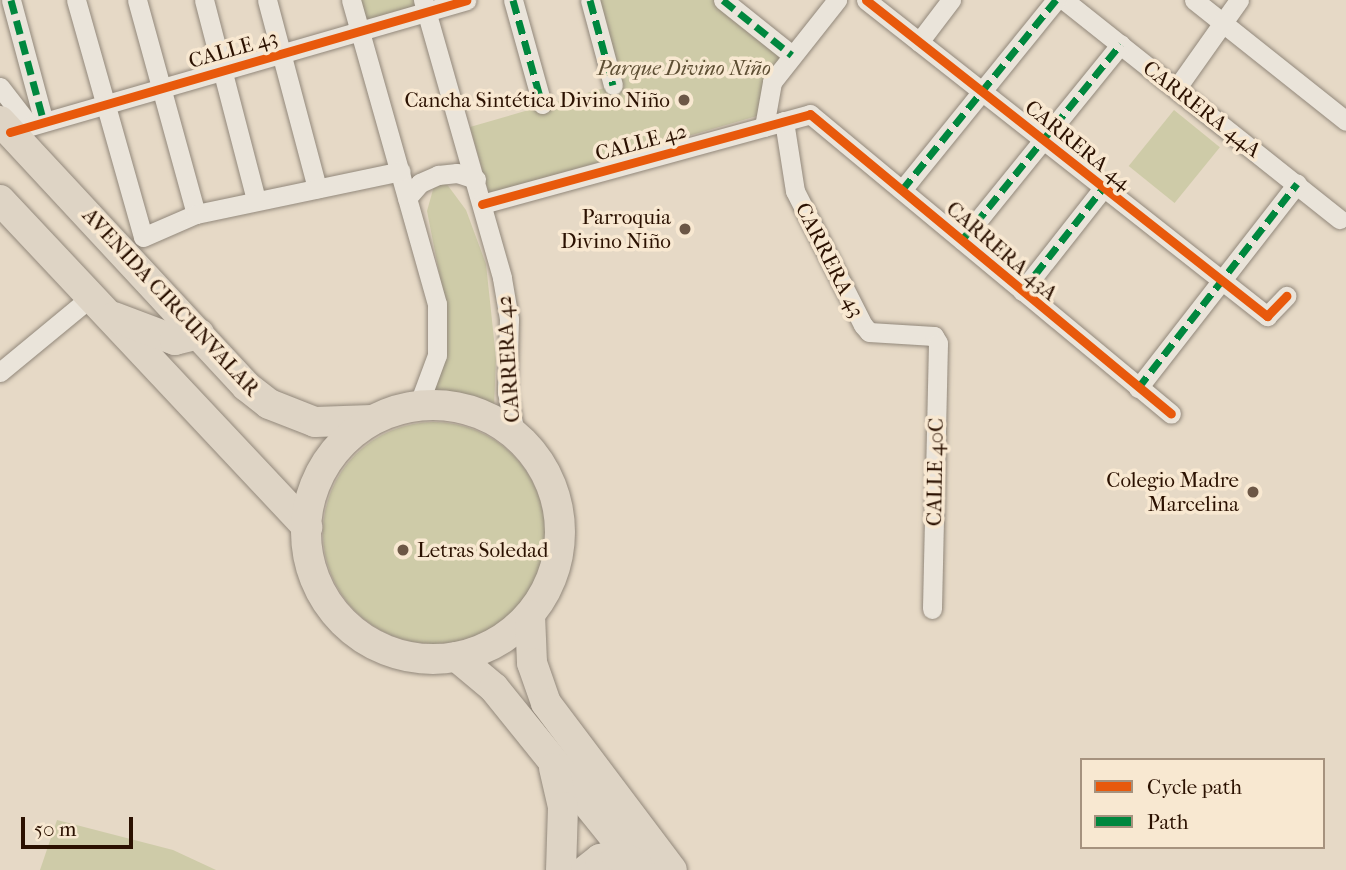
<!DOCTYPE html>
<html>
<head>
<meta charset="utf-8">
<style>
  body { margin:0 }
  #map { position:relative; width:1346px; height:870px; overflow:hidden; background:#e6d9c6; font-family:"IM FELL French Canon",serif }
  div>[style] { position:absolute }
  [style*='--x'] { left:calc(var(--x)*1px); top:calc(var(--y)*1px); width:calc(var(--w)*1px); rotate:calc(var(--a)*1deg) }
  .green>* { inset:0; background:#cecba8; transform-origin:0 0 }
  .round { border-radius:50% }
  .roads { filter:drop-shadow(0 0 2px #92887b) drop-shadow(0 0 2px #92887b) }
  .minor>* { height:19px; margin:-9.5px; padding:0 9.5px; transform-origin:9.5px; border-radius:9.5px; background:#eae4da }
  .highway>* { height:30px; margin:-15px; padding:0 15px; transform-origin:15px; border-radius:15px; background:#ded4c5 }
  .highway>.ring { margin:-15px; padding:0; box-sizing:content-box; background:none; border:30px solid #ded4c5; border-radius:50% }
  .quiet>* { height:7px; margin-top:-3.5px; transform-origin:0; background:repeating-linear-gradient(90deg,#00873e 0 14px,transparent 0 21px) }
  .cycleway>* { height:9px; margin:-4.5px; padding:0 4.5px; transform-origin:4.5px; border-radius:4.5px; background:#e8590c }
  .dots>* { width:19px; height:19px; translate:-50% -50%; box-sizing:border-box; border:4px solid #f8e8d1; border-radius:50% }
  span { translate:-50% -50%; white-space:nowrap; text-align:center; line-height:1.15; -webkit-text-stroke:7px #f8e8d1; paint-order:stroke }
  .street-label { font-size:21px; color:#2b1101 }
  .park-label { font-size:21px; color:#5d4e33; font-style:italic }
  .poi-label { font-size:21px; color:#2b1101 }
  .right { translate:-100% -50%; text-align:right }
  .left { translate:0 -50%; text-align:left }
  .legend { position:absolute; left:1080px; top:758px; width:245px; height:91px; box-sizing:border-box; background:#f8e8d1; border:2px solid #a6927e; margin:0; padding:9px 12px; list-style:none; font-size:21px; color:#2b1101 }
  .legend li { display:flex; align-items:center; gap:14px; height:35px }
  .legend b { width:35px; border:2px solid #a6927e }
  .scale { position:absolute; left:21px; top:817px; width:112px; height:32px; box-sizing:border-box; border:4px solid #2b1101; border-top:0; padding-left:9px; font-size:21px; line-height:24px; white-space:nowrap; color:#2b1101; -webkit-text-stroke:5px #f8e8d1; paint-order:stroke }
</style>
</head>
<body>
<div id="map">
  <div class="green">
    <div style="clip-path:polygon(351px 0,423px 0,427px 11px,360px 31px)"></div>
    <div style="clip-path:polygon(595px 0,715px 0,789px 58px,757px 116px,489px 194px,470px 127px,618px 84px)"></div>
    <div style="left:1174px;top:110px;width:59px;height:72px;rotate:39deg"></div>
    <div style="clip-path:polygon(446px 183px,466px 210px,486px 264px,496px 358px,494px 408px,465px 397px,433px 393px,447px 354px,447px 313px,427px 211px,434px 186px)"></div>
    <div class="round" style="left:323px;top:422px;width:222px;height:222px"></div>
    <div style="clip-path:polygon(57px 820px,173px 850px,216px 870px,40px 870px)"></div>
  </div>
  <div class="roads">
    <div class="minor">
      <div style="--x:11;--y:0;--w:126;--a:74.9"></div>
      <div style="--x:76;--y:0;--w:246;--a:74.2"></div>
      <div style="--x:137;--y:0;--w:222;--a:74.6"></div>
      <div style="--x:204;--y:0;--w:206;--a:75.4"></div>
      <div style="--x:267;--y:0;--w:195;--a:75.1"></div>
      <div style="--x:351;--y:0;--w:316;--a:74.2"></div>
      <div style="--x:437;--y:304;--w:51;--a:90"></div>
      <div style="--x:437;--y:355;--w:54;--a:110.4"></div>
      <div style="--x:423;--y:0;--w:289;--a:74.1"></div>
      <div style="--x:502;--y:278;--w:42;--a:80.3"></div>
      <div style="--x:509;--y:319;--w:73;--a:91.6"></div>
      <div style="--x:507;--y:392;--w:43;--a:79.2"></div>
      <div style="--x:513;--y:0;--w:108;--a:74.4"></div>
      <div style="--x:590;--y:0;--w:88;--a:74.9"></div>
      <div style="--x:723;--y:0;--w:88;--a:38.6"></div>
      <div style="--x:866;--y:0;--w:511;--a:38.24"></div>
      <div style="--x:1267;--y:316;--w:28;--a:-46"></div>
      <div style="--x:1064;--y:0;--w:352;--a:38.5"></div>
      <div style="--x:1194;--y:0;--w:194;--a:38.5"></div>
      <div style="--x:919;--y:42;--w:53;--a:-52.7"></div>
      <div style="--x:0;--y:87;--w:49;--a:52.4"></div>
      <div style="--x:1176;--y:89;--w:109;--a:-54.7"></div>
      <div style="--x:784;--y:121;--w:71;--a:81.1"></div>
      <div style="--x:795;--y:191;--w:150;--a:63.1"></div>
      <div style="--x:863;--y:325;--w:9;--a:49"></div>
      <div style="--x:869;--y:332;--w:65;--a:3.5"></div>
      <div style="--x:934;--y:336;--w:8;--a:60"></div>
      <div style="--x:938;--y:343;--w:266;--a:91.3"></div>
      <div style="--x:764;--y:127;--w:46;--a:-79.9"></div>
      <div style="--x:772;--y:82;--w:105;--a:-51.6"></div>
      <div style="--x:10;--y:132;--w:475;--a:-16.1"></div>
      <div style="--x:902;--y:190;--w:245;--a:-51"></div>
      <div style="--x:407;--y:198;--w:20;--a:-49"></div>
      <div style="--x:420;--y:183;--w:20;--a:-24"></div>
      <div style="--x:438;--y:175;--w:19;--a:-6"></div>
      <div style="--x:457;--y:173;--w:20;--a:18"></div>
      <div style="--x:482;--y:204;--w:340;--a:-15.3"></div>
      <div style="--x:810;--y:114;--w:469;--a:39.7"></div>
      <div style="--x:143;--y:237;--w:58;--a:-23.5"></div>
      <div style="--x:196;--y:214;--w:209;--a:-11.8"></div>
      <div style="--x:962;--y:240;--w:252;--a:-51"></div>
      <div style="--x:1022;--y:291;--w:131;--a:-51.8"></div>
      <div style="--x:0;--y:372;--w:118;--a:-39.5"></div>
      <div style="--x:1138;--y:388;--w:259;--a:-52.1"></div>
    </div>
    <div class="highway">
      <div style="--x:0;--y:121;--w:362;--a:47.1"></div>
      <div style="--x:246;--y:386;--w:29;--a:38"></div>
      <div style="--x:269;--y:404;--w:49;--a:21.4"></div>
      <div style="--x:315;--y:422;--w:57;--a:-2"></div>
      <div style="--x:0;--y:200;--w:449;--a:46.8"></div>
      <div style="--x:114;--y:317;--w:65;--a:20.7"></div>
      <div style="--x:175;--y:340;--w:25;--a:-14"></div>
      <div class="ring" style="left:306px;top:405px;width:224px;height:224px"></div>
      <div style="--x:530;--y:615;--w:48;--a:87.6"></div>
      <div style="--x:532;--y:663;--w:42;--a:70.7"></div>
      <div style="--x:546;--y:703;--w:209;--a:53"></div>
      <div style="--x:457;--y:657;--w:48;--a:40"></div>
      <div style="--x:494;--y:688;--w:234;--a:51.1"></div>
      <div style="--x:554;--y:768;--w:40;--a:77"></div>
      <div style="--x:563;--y:807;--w:63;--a:91.8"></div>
      <div style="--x:586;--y:870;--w:18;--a:-38"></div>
      <div style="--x:600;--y:859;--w:16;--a:-14"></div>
      <div style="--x:616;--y:855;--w:22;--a:22"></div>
    </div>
  </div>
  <div class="quiet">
    <div style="--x:11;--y:0;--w:126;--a:74.9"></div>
    <div style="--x:513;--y:0;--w:108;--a:74.4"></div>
    <div style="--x:590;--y:0;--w:88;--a:74.9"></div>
    <div style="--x:723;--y:0;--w:88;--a:38.6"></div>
    <div style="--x:902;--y:190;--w:245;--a:-51"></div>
    <div style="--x:962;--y:240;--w:252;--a:-51"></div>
    <div style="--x:1022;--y:291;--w:131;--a:-51.8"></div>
    <div style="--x:1138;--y:388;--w:259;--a:-52.1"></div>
  </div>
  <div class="cycleway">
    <div style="--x:866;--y:0;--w:511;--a:38.24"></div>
    <div style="--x:1267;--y:316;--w:28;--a:-46"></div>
    <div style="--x:10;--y:132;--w:475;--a:-16.1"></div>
    <div style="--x:482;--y:204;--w:340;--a:-15.3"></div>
    <div style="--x:810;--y:114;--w:469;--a:39.7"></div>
  </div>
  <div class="dots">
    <div style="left:684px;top:100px;background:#6c5746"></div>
    <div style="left:685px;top:229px;background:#6c5746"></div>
    <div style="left:1253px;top:492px;background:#6c5746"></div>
    <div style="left:403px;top:550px;background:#6c5746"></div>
  </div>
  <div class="street-label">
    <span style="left:233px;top:49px;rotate:-16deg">CALLE 43</span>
    <span style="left:1202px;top:109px;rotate:38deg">CARRERA 44A</span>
    <span style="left:641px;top:142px;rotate:-15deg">CALLE 42</span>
    <span style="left:1078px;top:145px;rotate:39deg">CARRERA 44</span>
    <span style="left:1002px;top:251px;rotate:41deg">CARRERA 43A</span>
    <span style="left:830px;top:260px;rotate:63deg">CARRERA 43</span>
    <span style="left:171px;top:302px;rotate:47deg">AVENIDA CIRCUNVALAR</span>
    <span style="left:508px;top:359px;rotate:-94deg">CARRERA 42</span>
    <span style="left:935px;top:472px;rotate:-89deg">CALLE 40C</span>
  </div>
  <div class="park-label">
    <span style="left:684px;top:68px">Parque Divino Niño</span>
  </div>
  <div class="poi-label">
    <span class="right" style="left:670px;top:100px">Cancha Sintética Divino Niño</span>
    <span class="right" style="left:671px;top:229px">Parroquia<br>Divino Niño</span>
    <span class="right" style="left:1239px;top:492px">Colegio Madre<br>Marcelina</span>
    <span class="left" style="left:417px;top:550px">Letras Soledad</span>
  </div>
  <ul class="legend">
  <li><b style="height:9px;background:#e8590c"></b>Cycle path</li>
  <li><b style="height:9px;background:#00873e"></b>Path</li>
  </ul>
  <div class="scale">50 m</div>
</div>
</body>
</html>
